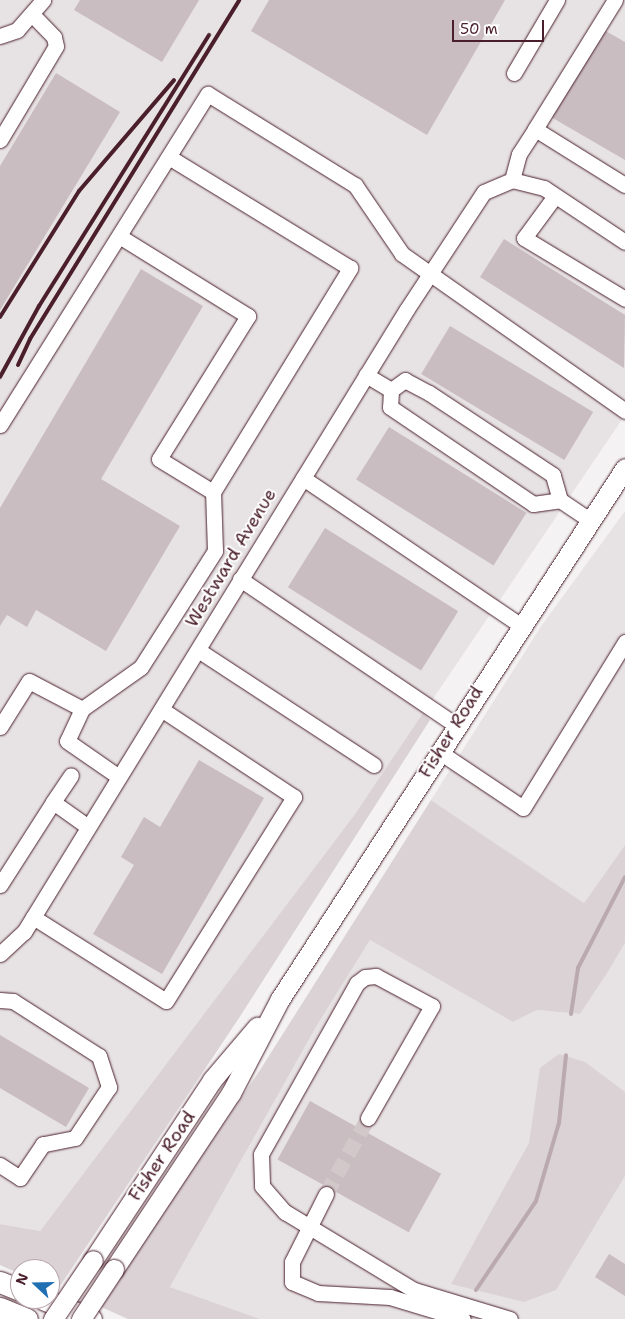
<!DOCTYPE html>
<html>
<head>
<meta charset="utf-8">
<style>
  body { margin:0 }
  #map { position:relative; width:625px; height:1319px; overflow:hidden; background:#f4f2f2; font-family:"Shantell Sans",sans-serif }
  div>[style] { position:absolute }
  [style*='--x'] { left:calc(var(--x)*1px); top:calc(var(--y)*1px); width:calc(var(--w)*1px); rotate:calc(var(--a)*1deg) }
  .built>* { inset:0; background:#e7e2e3 }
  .green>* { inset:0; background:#dbd2d5 }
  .stream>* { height:4px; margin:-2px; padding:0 2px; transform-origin:2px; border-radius:2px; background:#baa9ae }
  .building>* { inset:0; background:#cabdc1; transform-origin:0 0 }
  .minor-tunnel>* { height:15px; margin-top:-7.5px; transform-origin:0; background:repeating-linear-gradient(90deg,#d2c8ca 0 15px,transparent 0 23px) }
  .roads { filter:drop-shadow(0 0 1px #4a1f2b) drop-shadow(0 0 1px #4a1f2b) }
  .minor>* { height:15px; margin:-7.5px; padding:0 7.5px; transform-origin:7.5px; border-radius:7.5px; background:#fff }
  .major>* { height:19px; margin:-9.5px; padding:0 9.5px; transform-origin:9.5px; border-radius:9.5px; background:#fff }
  .highway>* { height:21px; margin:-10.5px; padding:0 10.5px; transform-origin:10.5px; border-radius:10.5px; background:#fff }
  .rail>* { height:4px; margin:-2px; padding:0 2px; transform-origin:2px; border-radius:2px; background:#4a1f2b }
  .bridges { filter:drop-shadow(0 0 1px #4a1f2b) drop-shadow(0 0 1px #4a1f2b) }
  .major-bridge>* { height:19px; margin:-9.5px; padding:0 9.5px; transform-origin:9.5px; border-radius:9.5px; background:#fff }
  span { translate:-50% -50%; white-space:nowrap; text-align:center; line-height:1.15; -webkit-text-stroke:4px #fff; paint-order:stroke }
  .street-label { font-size:18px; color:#4a1f2b }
  .north { position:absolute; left:10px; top:1259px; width:50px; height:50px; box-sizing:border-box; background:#fff; border:1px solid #b7a5aa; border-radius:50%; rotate:291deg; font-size:14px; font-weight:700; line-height:20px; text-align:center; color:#4a1f2b }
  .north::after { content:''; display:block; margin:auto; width:18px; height:22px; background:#1f6fb2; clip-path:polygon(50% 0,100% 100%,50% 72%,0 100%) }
  .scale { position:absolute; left:452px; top:20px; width:92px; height:22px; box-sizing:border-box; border:2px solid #4a1f2b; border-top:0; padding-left:6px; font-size:15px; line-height:18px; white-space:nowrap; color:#4a1f2b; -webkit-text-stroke:4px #fff; paint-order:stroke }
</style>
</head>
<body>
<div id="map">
  <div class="built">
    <div style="clip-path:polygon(0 0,625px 0,625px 415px,355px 814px,40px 1231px,0 1224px)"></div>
    <div style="clip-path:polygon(625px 511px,625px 845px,584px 903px,431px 800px,542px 625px)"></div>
    <div style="clip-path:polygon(370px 940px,513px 1022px,537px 1010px,580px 1014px,625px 943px,625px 1319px,260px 1319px,170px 1287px,316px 1027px)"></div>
  </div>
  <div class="green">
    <div style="clip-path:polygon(423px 713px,430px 720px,239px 1018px,58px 1289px,50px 1286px,50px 1269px,20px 1269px,20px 1274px,0 1265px,0 1224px,40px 1231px,355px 814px)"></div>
    <div style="clip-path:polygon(431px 800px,584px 903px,625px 845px,625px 943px,607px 973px,580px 1014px,537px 1010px,513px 1022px,370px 940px,316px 1027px,170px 1287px,260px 1319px,128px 1319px,99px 1306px,260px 1070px)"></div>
    <div style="clip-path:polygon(559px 1054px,585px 1062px,625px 1092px,625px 1176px,556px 1290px,524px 1302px,451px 1284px,529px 1143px,540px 1068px)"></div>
  </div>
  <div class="stream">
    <div style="--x:571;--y:1014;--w:47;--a:-81.3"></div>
    <div style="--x:578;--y:968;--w:102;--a:-62.7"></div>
    <div style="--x:476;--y:1290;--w:107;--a:-56"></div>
    <div style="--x:536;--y:1201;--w:81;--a:-73.6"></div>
    <div style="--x:559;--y:1123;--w:68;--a:-84.1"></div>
  </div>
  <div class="building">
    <div style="clip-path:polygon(80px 0,199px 0,162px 62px,74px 10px)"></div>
    <div style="clip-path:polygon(269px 0,505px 0,427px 135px,251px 31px)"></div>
    <div style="clip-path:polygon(602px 29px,625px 42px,625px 160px,551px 117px)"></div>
    <div style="clip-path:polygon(56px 73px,120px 112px,0 310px,0 166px)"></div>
    <div style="clip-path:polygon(504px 239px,625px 315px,624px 368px,480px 277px)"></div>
    <div style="clip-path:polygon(141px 269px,203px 306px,101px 479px,180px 526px,106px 651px,36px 610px,27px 627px,7px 615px,0 626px,0 508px)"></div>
    <div style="left:450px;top:326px;width:167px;height:56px;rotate:31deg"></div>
    <div style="left:389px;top:427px;width:162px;height:62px;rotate:32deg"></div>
    <div style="left:325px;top:528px;width:157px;height:70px;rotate:32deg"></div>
    <div style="clip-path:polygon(199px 760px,264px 798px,162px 974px,93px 934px,134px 865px,121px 857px,144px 817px,160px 827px)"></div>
    <div style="clip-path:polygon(0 1035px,89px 1088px,66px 1127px,0 1088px)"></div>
    <div style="left:310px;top:1101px;width:150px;height:67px;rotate:29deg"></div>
    <div style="clip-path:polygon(609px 1254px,625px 1264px,625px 1296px,595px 1277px)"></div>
  </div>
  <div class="minor-tunnel">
    <div style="--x:326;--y:1194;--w:87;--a:-61.1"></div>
  </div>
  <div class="roads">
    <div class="minor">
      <div style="--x:0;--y:36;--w:18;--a:-19"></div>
      <div style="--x:17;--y:30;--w:40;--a:-49"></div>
      <div style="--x:514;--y:73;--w:85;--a:-59.5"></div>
      <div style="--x:535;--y:129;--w:152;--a:-58.2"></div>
      <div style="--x:0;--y:140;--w:109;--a:-59.2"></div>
      <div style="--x:56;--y:46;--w:9;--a:-103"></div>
      <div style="--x:54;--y:37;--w:30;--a:-134"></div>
      <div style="--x:512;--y:180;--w:27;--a:-75"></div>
      <div style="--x:519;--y:154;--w:30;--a:-57"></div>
      <div style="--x:535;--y:129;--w:106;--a:31.9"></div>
      <div style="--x:555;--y:196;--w:52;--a:126.4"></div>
      <div style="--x:524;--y:238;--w:118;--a:31.1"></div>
      <div style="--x:119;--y:236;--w:152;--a:31.8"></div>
      <div style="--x:248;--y:316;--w:168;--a:121.9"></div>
      <div style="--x:159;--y:459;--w:63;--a:31.4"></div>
      <div style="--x:366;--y:375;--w:29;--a:31"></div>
      <div style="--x:0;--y:425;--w:391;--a:-57.9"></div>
      <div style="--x:208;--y:94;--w:173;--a:31.8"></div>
      <div style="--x:355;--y:185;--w:83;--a:55.7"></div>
      <div style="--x:402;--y:254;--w:273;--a:35.1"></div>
      <div style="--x:303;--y:478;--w:262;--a:34.1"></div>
      <div style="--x:560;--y:500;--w:26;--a:-106"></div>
      <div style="--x:553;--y:475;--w:149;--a:-146.5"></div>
      <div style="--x:429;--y:393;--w:27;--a:-152"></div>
      <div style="--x:405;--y:380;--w:17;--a:144"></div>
      <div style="--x:391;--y:390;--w:17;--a:93"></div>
      <div style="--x:390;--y:407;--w:173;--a:34.1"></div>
      <div style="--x:533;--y:504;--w:27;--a:-8"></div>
      <div style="--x:560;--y:500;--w:36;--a:34"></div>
      <div style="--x:240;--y:579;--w:261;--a:34.1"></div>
      <div style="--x:198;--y:650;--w:210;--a:33.2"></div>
      <div style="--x:82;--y:709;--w:35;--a:115"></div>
      <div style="--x:67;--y:741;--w:63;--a:34.7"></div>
      <div style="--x:0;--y:727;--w:54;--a:-57.8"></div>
      <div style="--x:29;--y:681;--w:60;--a:27.8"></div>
      <div style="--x:82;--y:709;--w:72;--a:-35.4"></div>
      <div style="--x:141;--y:667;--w:138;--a:-57.5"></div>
      <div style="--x:215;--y:551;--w:59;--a:-91.9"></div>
      <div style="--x:213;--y:492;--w:263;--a:-58.5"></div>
      <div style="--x:350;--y:268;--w:212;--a:-148.5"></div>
      <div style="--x:438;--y:751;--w:102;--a:33.8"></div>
      <div style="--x:523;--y:808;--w:195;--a:-58.4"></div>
      <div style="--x:53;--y:802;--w:32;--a:-56"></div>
      <div style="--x:0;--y:885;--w:98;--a:-57.4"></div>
      <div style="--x:53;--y:802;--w:43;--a:35.5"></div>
      <div style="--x:33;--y:917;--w:157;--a:32.3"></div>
      <div style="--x:166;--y:1001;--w:241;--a:-57.9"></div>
      <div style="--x:294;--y:797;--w:159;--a:-146.5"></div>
      <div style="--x:0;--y:954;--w:33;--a:-43"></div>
      <div style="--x:24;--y:932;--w:731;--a:-58.42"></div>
      <div style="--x:407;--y:309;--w:140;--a:-56.7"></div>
      <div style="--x:484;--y:192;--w:30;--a:-23"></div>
      <div style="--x:512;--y:180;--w:33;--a:14"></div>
      <div style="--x:544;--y:188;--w:97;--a:33.7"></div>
      <div style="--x:0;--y:1000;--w:13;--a:4"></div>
      <div style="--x:13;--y:1001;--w:102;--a:32.6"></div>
      <div style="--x:99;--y:1056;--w:33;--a:72"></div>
      <div style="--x:109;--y:1087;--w:61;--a:123.7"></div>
      <div style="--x:75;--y:1138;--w:33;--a:169"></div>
      <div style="--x:43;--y:1144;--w:41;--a:124.1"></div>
      <div style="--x:20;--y:1178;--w:24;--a:-147"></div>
      <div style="--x:368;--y:1118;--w:129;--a:-60.3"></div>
      <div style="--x:432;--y:1006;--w:64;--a:-151.8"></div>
      <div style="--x:376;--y:976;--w:11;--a:175"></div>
      <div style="--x:365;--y:977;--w:10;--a:143"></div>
      <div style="--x:357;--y:983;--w:196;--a:119.3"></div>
      <div style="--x:261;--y:1154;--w:32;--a:88"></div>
      <div style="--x:262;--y:1186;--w:35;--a:49"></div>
      <div style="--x:285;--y:1212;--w:151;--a:31.2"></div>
      <div style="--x:414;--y:1290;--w:100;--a:16.8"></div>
      <div style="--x:326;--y:1194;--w:76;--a:116.6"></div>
      <div style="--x:292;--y:1262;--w:20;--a:90"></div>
      <div style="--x:292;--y:1282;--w:28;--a:23"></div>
      <div style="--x:318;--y:1293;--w:72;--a:3.2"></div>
      <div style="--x:390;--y:1297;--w:76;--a:16.8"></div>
    </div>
    <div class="major">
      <div style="--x:93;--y:1260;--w:216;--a:-56.5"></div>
      <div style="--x:212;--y:1080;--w:70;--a:-49.7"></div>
      <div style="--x:114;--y:1269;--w:211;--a:-56.4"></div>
      <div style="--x:231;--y:1093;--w:106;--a:-62.5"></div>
      <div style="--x:280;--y:999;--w:633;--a:-56.99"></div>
    </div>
    <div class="highway">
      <div style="--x:0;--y:1282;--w:22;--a:22"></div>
      <div style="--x:43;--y:1299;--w:52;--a:22.6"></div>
      <div style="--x:0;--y:1308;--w:29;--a:22"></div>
    </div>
  </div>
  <div class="rail">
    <div style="--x:0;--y:317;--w:149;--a:-57.9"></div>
    <div style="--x:79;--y:191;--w:146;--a:-49.4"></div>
    <div style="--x:18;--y:365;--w:29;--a:-65"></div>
    <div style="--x:30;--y:339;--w:398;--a:-58.3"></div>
    <div style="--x:0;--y:377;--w:81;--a:-61.2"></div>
    <div style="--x:39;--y:306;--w:320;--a:-57.9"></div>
  </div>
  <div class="bridges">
    <div class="major-bridge">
      <div style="--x:53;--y:1319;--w:71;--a:-55.9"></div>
      <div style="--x:81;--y:1319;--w:60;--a:-56.6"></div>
    </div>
  </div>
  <div class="street-label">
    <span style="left:231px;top:558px;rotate:-59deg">Westward Avenue</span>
    <span style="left:451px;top:732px;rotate:-58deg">Fisher Road</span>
    <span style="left:162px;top:1156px;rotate:-56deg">Fisher Road</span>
  </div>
  <div class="north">N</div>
  <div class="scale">50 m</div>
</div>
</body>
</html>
